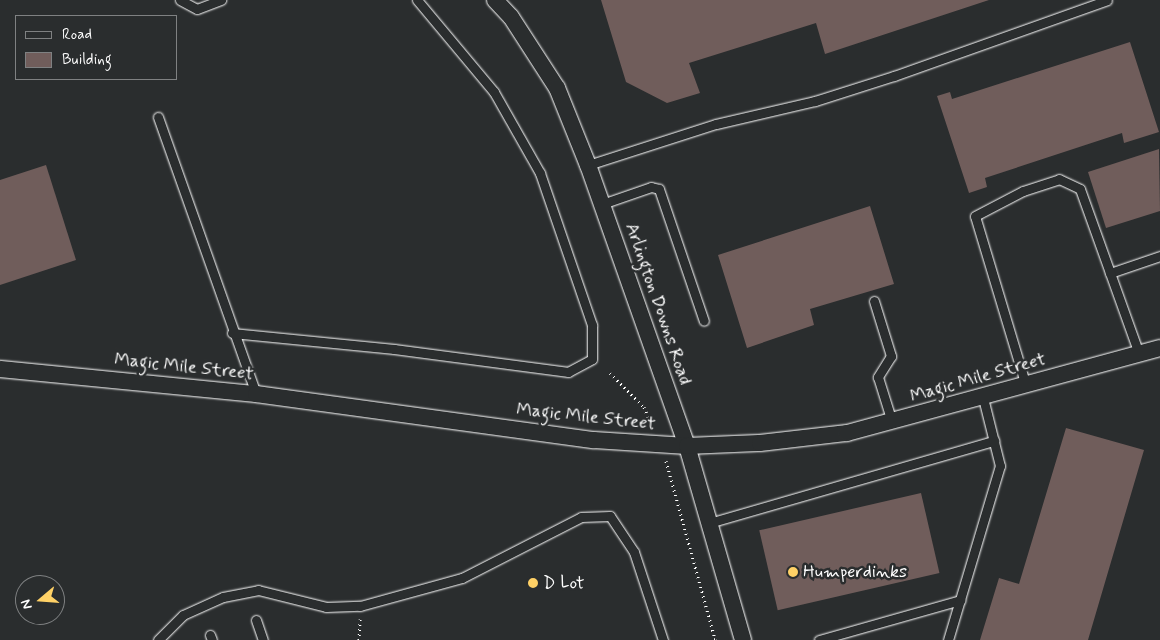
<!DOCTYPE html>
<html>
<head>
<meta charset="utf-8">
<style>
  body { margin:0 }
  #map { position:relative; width:1160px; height:640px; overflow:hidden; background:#2a2d2e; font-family:Mynerve,sans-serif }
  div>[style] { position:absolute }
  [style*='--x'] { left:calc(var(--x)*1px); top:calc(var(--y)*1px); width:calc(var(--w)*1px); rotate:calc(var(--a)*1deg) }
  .building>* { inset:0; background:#705d5b; transform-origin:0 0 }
  .path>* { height:3px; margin-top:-1.5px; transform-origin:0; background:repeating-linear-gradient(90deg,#fff 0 1px,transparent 0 5px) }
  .roads { filter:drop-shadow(0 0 1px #fff) drop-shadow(0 0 1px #fff) }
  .service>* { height:9px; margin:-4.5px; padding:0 4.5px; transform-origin:4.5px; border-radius:4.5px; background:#2a2d2e }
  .minor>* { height:16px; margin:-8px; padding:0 8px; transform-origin:8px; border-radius:8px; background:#2a2d2e }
  .dots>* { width:14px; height:14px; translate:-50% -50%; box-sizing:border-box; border:2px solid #2a2d2e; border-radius:50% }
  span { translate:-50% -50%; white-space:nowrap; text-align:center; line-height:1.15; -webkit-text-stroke:5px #2a2d2e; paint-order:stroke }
  .street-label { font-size:18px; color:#fff }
  .poi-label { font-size:18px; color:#fff }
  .left { translate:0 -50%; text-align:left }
  .legend { position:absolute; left:15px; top:15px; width:162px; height:65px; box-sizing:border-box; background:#2a2d2e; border:1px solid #7f8182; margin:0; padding:6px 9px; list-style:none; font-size:15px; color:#fff }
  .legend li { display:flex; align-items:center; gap:10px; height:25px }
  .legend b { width:25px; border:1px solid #7f8182 }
  .north { position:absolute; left:15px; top:575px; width:50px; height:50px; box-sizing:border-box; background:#2a2d2e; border:1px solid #7f8182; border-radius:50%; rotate:252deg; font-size:14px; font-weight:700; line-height:20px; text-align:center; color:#fff }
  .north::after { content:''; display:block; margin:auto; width:18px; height:22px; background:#ffd166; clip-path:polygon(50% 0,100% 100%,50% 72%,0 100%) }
</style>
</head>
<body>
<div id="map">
  <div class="building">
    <div style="clip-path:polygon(601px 0,989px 0,825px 54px,816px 23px,689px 63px,700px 93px,667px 103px,626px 82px)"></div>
    <div style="clip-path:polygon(1130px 42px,1159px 132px,1124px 143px,1122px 133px,985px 178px,987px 187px,969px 193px,937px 96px,950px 92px,952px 99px)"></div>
    <div style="clip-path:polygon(1159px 149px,1160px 211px,1106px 228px,1088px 172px)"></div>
    <div style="clip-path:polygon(46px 165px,76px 260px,0 285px,0 180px)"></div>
    <div style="clip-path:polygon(870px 206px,894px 284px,810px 309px,814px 325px,747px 348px,718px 255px)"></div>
    <div style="clip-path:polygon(1066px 428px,1144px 450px,1088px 640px,980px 640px,999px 578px,1019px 584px)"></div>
    <div style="left:921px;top:493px;width:82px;height:166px;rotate:77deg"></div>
  </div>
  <div class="path">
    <div style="--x:610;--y:373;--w:48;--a:45"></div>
    <div style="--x:644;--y:407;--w:22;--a:68"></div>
    <div style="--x:666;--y:461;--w:185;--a:74.6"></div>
    <div style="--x:715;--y:639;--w:4;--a:166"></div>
    <div style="--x:359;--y:640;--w:21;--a:-87"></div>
  </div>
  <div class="roads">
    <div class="service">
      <div style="--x:180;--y:0;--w:19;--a:28"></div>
      <div style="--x:197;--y:9;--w:26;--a:-21"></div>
      <div style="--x:158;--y:117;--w:294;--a:70.5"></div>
      <div style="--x:588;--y:165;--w:134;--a:-17.8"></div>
      <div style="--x:716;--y:124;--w:102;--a:-13.1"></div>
      <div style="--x:815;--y:101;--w:83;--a:-17.6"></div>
      <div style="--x:894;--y:76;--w:226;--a:-19.6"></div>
      <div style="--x:602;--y:204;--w:52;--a:-19.1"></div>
      <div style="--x:651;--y:187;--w:8;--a:14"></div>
      <div style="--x:659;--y:189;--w:139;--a:71.2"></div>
      <div style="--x:1110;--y:273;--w:53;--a:-18.8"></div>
      <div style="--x:874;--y:301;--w:58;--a:72.8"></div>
      <div style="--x:891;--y:356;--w:25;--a:122"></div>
      <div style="--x:878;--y:377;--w:47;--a:72.7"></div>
      <div style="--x:232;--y:333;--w:163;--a:5.6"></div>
      <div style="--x:394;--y:349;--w:176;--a:7.5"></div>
      <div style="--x:568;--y:372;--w:27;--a:-28"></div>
      <div style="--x:592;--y:359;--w:34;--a:-90"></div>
      <div style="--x:592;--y:325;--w:161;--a:-108.9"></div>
      <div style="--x:540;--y:173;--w:93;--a:-119.6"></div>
      <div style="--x:494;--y:92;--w:120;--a:-129.9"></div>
      <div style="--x:1026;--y:386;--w:177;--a:-106.7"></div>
      <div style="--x:975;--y:216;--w:54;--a:-27.5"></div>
      <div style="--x:1023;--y:191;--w:38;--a:-18"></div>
      <div style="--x:1059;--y:179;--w:23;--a:25"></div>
      <div style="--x:1080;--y:189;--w:175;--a:70.3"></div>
      <div style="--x:709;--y:523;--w:297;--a:-16.1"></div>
      <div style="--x:256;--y:620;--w:21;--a:71"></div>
      <div style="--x:210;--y:635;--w:5;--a:68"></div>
      <div style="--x:158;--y:640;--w:35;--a:-45"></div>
      <div style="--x:183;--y:615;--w:44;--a:-24.2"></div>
      <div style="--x:223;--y:597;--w:36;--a:-11"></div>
      <div style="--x:258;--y:590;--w:70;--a:14"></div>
      <div style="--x:326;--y:607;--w:34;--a:-2"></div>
      <div style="--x:360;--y:606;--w:106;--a:-15.4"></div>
      <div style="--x:462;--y:578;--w:134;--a:-27.1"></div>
      <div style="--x:581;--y:517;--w:29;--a:-2"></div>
      <div style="--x:610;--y:516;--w:43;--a:56.3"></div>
      <div style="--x:634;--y:552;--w:93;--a:71.8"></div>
      <div style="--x:819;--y:640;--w:147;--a:-15.8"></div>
      <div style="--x:948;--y:640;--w:182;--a:-73.4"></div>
      <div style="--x:1000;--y:466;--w:70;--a:-104"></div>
    </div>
    <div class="minor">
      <div style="--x:495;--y:0;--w:23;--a:47"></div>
      <div style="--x:511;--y:17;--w:85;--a:57.1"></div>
      <div style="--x:557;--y:88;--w:83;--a:68.1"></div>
      <div style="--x:588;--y:165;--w:298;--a:70.6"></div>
      <div style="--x:687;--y:446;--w:202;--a:73.9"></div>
      <div style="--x:0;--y:369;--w:257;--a:5.6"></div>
      <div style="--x:256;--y:394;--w:341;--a:7.8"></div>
      <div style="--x:594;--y:440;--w:93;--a:3.7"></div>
      <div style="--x:687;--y:446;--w:73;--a:-2.4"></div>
      <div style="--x:760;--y:443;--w:88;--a:-6.6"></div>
      <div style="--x:847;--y:433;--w:324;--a:-15.2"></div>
    </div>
  </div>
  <div class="dots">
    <div style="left:793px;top:572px;background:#ffd166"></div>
    <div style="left:533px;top:583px;background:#ffd166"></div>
  </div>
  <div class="street-label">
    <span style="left:658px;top:304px;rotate:71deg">Arlington Downs Road</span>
    <span style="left:184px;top:367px;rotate:6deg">Magic Mile Street</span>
    <span style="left:978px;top:378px;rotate:-16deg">Magic Mile Street</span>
    <span style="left:586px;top:417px;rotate:6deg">Magic Mile Street</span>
  </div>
  <div class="poi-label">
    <span class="left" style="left:803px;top:572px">Humperdinks</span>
    <span class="left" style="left:543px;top:583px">D Lot</span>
  </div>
  <ul class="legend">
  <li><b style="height:6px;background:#2a2d2e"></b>Road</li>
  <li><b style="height:14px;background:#705d5b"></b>Building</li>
  </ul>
  <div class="north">N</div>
</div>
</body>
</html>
